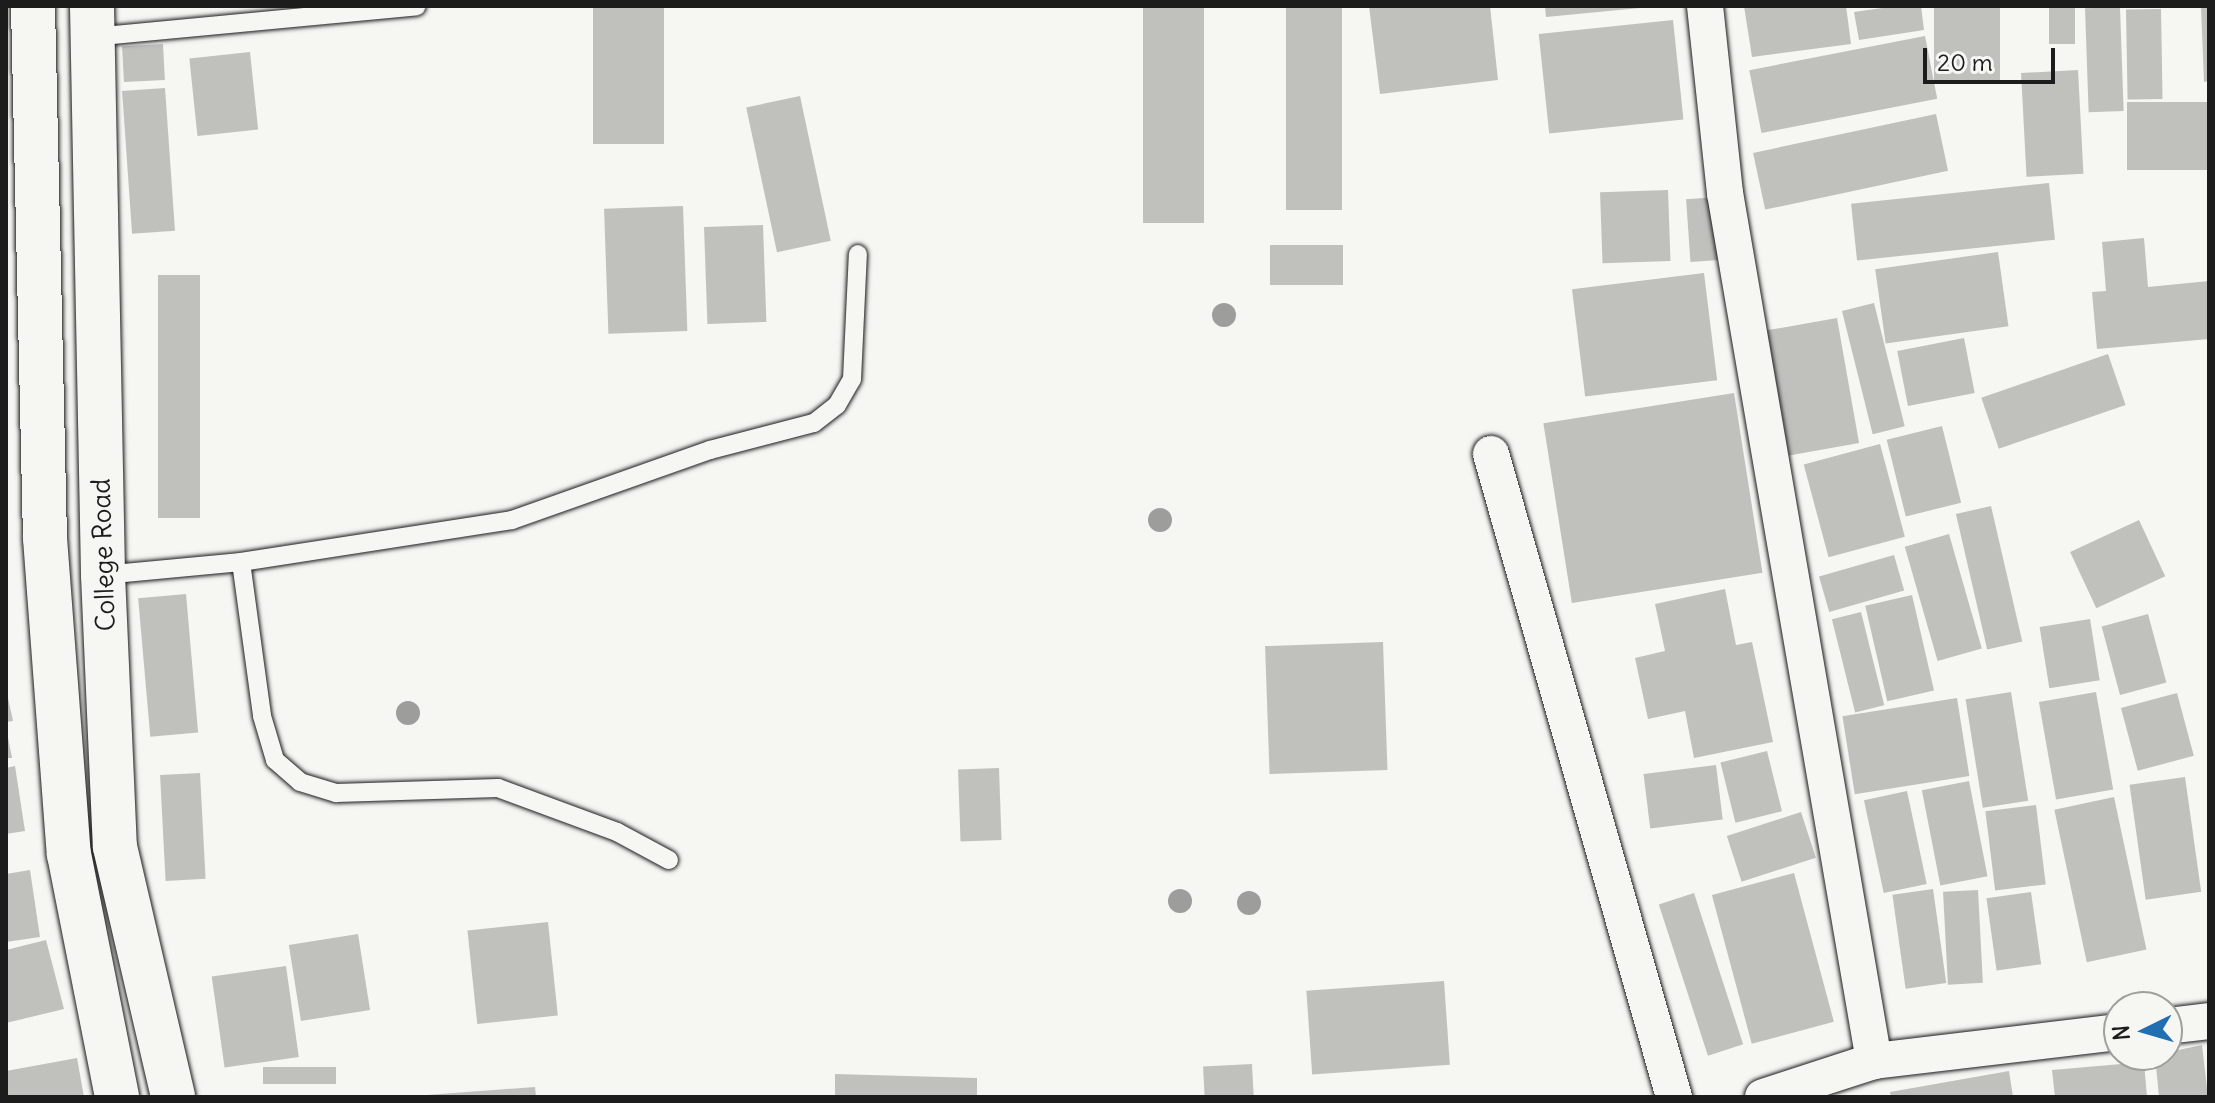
<!DOCTYPE html>
<html>
<head>
<meta charset="utf-8">
<style>
  body { margin:0 }
  #map { position:relative; width:2215px; height:1103px; overflow:hidden; background:#f6f6f2; font-family:Delius,sans-serif }
  div>[style] { position:absolute }
  [style*='--x'] { left:calc(var(--x)*1px); top:calc(var(--y)*1px); width:calc(var(--w)*1px); rotate:calc(var(--a)*1deg) }
  .building>* { inset:0; background:#c0c0bd; transform-origin:0 0 }
  .roads { filter:drop-shadow(0 0 2px #1c1c1c) drop-shadow(0 0 2px #1c1c1c) }
  .service>* { height:18px; margin:-9px; padding:0 9px; transform-origin:9px; border-radius:9px; background:#f6f6f2 }
  .minor>* { height:36px; margin:-18px; padding:0 18px; transform-origin:18px; border-radius:18px; background:#f6f6f2 }
  .secondary>* { height:44px; margin:-22px; padding:0 22px; transform-origin:22px; border-radius:22px; background:#f6f6f2 }
  .trees>* { width:24px; height:24px; margin:-12px; border-radius:50%; background:#9d9d9b }
  span { translate:-50% -50%; white-space:nowrap; text-align:center; line-height:1.15; -webkit-text-stroke:7px #f6f6f2; paint-order:stroke }
  .street-label { font-size:26px; color:#1c1c1c }
  .frame { position:absolute; inset:0; border:8px solid #1c1c1c; pointer-events:none }
  .north { position:absolute; left:2103px; top:991px; width:80px; height:80px; box-sizing:border-box; background:#f6f6f2; border:2px solid #9f9f9c; border-radius:50%; rotate:265deg; font-size:22px; font-weight:700; line-height:32px; text-align:center; color:#1c1c1c }
  .north::after { content:''; display:block; margin:auto; width:28px; height:36px; background:#1f6fb2; clip-path:polygon(50% 0,100% 100%,50% 72%,0 100%) }
  .scale { position:absolute; left:1923px; top:48px; width:132px; height:36px; box-sizing:border-box; border:4px solid #1c1c1c; border-top:0; padding-left:10px; font-size:24px; line-height:28px; white-space:nowrap; color:#1c1c1c; -webkit-text-stroke:6px #f6f6f2; paint-order:stroke }
</style>
</head>
<body>
<div id="map">
  <div class="building">
    <div style="left:593px;top:6px;width:71px;height:138px"></div>
    <div style="left:1143px;top:6px;width:61px;height:217px"></div>
    <div style="left:1286px;top:6px;width:56px;height:204px"></div>
    <div style="clip-path:polygon(1369px 6px,1490px 6px,1498px 80px,1380px 94px)"></div>
    <div style="clip-path:polygon(1545px 6px,1640px 6px,1640px 8px,1546px 17px)"></div>
    <div style="clip-path:polygon(1744px 6px,1846px 6px,1851px 44px,1752px 57px)"></div>
    <div style="clip-path:polygon(1896px 6px,1921px 6px,1924px 30px,1859px 40px,1854px 12px)"></div>
    <div style="left:1934px;top:6px;width:66px;height:77px"></div>
    <div style="left:2049px;top:6px;width:26px;height:38px"></div>
    <div style="clip-path:polygon(2201px 6px,2209px 6px,2209px 81px,2204px 82px)"></div>
    <div style="left:2120px;top:7px;width:104px;height:35px;rotate:88deg"></div>
    <div style="left:2161px;top:9px;width:90px;height:35px;rotate:89deg"></div>
    <div style="left:1673px;top:20px;width:100px;height:135px;rotate:84deg"></div>
    <div style="left:1925px;top:36px;width:64px;height:179px;rotate:79deg"></div>
    <div style="left:163px;top:44px;width:36px;height:41px;rotate:87deg"></div>
    <div style="left:250px;top:52px;width:78px;height:61px;rotate:84deg"></div>
    <div style="left:2078px;top:70px;width:104px;height:57px;rotate:87deg"></div>
    <div style="left:165px;top:88px;width:143px;height:43px;rotate:86deg"></div>
    <div style="left:800px;top:96px;width:148px;height:55px;rotate:78deg"></div>
    <div style="left:2209px;top:102px;width:68px;height:82px;rotate:90deg"></div>
    <div style="left:1936px;top:114px;width:58px;height:187px;rotate:78deg"></div>
    <div style="left:2049px;top:183px;width:57px;height:199px;rotate:84deg"></div>
    <div style="left:1668px;top:190px;width:71px;height:68px;rotate:88deg"></div>
    <div style="left:1718px;top:197px;width:63px;height:32px;rotate:86deg"></div>
    <div style="left:683px;top:206px;width:125px;height:79px;rotate:88deg"></div>
    <div style="left:763px;top:225px;width:97px;height:59px;rotate:88deg"></div>
    <div style="clip-path:polygon(2144px 238px,2148px 287px,2209px 281px,2209px 339px,2097px 349px,2092px 292px,2106px 291px,2102px 242px)"></div>
    <div style="left:1343px;top:245px;width:40px;height:73px;rotate:90deg"></div>
    <div style="left:1998px;top:252px;width:75px;height:124px;rotate:82deg"></div>
    <div style="left:1704px;top:273px;width:108px;height:133px;rotate:83deg"></div>
    <div style="left:158px;top:275px;width:42px;height:243px"></div>
    <div style="left:1874px;top:303px;width:127px;height:33px;rotate:76deg"></div>
    <div style="left:1837px;top:318px;width:127px;height:71px;rotate:80deg"></div>
    <div style="left:1964px;top:338px;width:56px;height:68px;rotate:79deg"></div>
    <div style="left:2108px;top:354px;width:54px;height:134px;rotate:71deg"></div>
    <div style="left:1734px;top:393px;width:182px;height:193px;rotate:81deg"></div>
    <div style="left:1942px;top:426px;width:79px;height:57px;rotate:76deg"></div>
    <div style="left:1880px;top:444px;width:96px;height:79px;rotate:75deg"></div>
    <div style="left:1991px;top:506px;width:139px;height:36px;rotate:77deg"></div>
    <div style="left:2139px;top:520px;width:62px;height:76px;rotate:65deg"></div>
    <div style="left:1949px;top:534px;width:119px;height:46px;rotate:74deg"></div>
    <div style="left:1894px;top:555px;width:37px;height:78px;rotate:74deg"></div>
    <div style="clip-path:polygon(1725px 589px,1736px 645px,1752px 642px,1773px 742px,1694px 758px,1685px 711px,1648px 719px,1635px 658px,1665px 651px,1655px 604px)"></div>
    <div style="left:186px;top:594px;width:139px;height:48px;rotate:85deg"></div>
    <div style="left:1912px;top:595px;width:98px;height:48px;rotate:77deg"></div>
    <div style="left:1861px;top:612px;width:96px;height:30px;rotate:76deg"></div>
    <div style="left:2148px;top:614px;width:71px;height:48px;rotate:75deg"></div>
    <div style="left:2090px;top:619px;width:62px;height:51px;rotate:81deg"></div>
    <div style="left:1383px;top:642px;width:128px;height:118px;rotate:88deg"></div>
    <div style="clip-path:polygon(6px 689px,13px 721px,6px 722px)"></div>
    <div style="left:2011px;top:692px;width:110px;height:46px;rotate:81deg"></div>
    <div style="left:2096px;top:692px;width:99px;height:58px;rotate:80deg"></div>
    <div style="left:2177px;top:693px;width:65px;height:58px;rotate:75deg"></div>
    <div style="left:1957px;top:698px;width:79px;height:116px;rotate:81deg"></div>
    <div style="clip-path:polygon(6px 727px,12px 758px,6px 758px)"></div>
    <div style="left:1767px;top:751px;width:62px;height:48px;rotate:76deg"></div>
    <div style="left:1716px;top:765px;width:55px;height:73px;rotate:83deg"></div>
    <div style="clip-path:polygon(15px 766px,25px 831px,6px 834px,6px 768px)"></div>
    <div style="left:999px;top:768px;width:72px;height:41px;rotate:88deg"></div>
    <div style="left:200px;top:773px;width:106px;height:40px;rotate:87deg"></div>
    <div style="left:2185px;top:777px;width:116px;height:56px;rotate:82deg"></div>
    <div style="left:1969px;top:781px;width:97px;height:48px;rotate:79deg"></div>
    <div style="left:1907px;top:791px;width:95px;height:44px;rotate:78deg"></div>
    <div style="left:2114px;top:797px;width:156px;height:61px;rotate:78deg"></div>
    <div style="left:2036px;top:805px;width:80px;height:51px;rotate:83deg"></div>
    <div style="left:1801px;top:812px;width:48px;height:78px;rotate:72deg"></div>
    <div style="clip-path:polygon(30px 870px,40px 937px,6px 942px,6px 874px)"></div>
    <div style="left:1794px;top:873px;width:154px;height:85px;rotate:75deg"></div>
    <div style="left:1933px;top:889px;width:95px;height:41px;rotate:82deg"></div>
    <div style="left:1978px;top:890px;width:93px;height:35px;rotate:87deg"></div>
    <div style="left:2031px;top:892px;width:73px;height:45px;rotate:82deg"></div>
    <div style="left:1694px;top:893px;width:159px;height:37px;rotate:72deg"></div>
    <div style="left:548px;top:922px;width:94px;height:81px;rotate:84deg"></div>
    <div style="left:358px;top:934px;width:77px;height:70px;rotate:81deg"></div>
    <div style="clip-path:polygon(46px 940px,64px 1009px,6px 1023px,6px 950px)"></div>
    <div style="left:286px;top:966px;width:92px;height:75px;rotate:82deg"></div>
    <div style="left:1444px;top:981px;width:84px;height:138px;rotate:86deg"></div>
    <div style="clip-path:polygon(2202px 1045px,2208px 1097px,2159px 1097px,2155px 1055px)"></div>
    <div style="clip-path:polygon(77px 1058px,84px 1097px,6px 1097px,6px 1071px)"></div>
    <div style="clip-path:polygon(2144px 1062px,2147px 1097px,2055px 1097px,2052px 1070px)"></div>
    <div style="left:1252px;top:1064px;width:33px;height:49px;rotate:87deg"></div>
    <div style="left:336px;top:1067px;width:17px;height:73px;rotate:90deg"></div>
    <div style="clip-path:polygon(2009px 1071px,2013px 1097px,1891px 1097px,1890px 1092px)"></div>
    <div style="clip-path:polygon(835px 1074px,977px 1078px,977px 1097px,835px 1097px)"></div>
    <div style="clip-path:polygon(535px 1087px,536px 1097px,427px 1097px,427px 1095px)"></div>
  </div>
  <div class="roads">
    <div class="service">
      <div style="--x:92;--y:37;--w:326;--a:-5.4"></div>
      <div style="--x:241;--y:562;--w:155;--a:82.2"></div>
      <div style="--x:262;--y:716;--w:46;--a:73.5"></div>
      <div style="--x:275;--y:760;--w:33;--a:41"></div>
      <div style="--x:300;--y:782;--w:38;--a:17"></div>
      <div style="--x:336;--y:793;--w:162;--a:-1.8"></div>
      <div style="--x:498;--y:788;--w:127;--a:20.3"></div>
      <div style="--x:617;--y:832;--w:59;--a:28.3"></div>
      <div style="--x:103;--y:575;--w:139;--a:-5.4"></div>
      <div style="--x:241;--y:562;--w:274;--a:-8.8"></div>
      <div style="--x:512;--y:520;--w:210;--a:-19.5"></div>
      <div style="--x:710;--y:450;--w:107;--a:-14.6"></div>
      <div style="--x:814;--y:423;--w:29;--a:-38"></div>
      <div style="--x:837;--y:405;--w:30;--a:-60"></div>
      <div style="--x:852;--y:379;--w:125;--a:-87.3"></div>
    </div>
    <div class="minor">
      <div style="--x:1705;--y:6;--w:188;--a:83.9"></div>
      <div style="--x:1725;--y:193;--w:881;--a:80.26"></div>
      <div style="--x:1491;--y:454;--w:669;--a:74.11"></div>
      <div style="--x:2167;--y:1026;--w:42;--a:-6.8"></div>
      <div style="--x:1763;--y:1097;--w:117;--a:-18"></div>
      <div style="--x:1874;--y:1061;--w:247;--a:-6.8"></div>
    </div>
    <div class="secondary">
      <div style="--x:33;--y:6;--w:532;--a:88.71"></div>
      <div style="--x:45;--y:538;--w:317;--a:85.7"></div>
      <div style="--x:69;--y:854;--w:248;--a:78.8"></div>
      <div style="--x:92;--y:6;--w:569;--a:88.89"></div>
      <div style="--x:103;--y:575;--w:272;--a:87.5"></div>
      <div style="--x:115;--y:847;--w:257;--a:76.9"></div>
    </div>
  </div>
  <div class="trees">
    <div style="left:1224px;top:315px"></div>
    <div style="left:1160px;top:520px"></div>
    <div style="left:408px;top:713px"></div>
    <div style="left:1180px;top:901px"></div>
    <div style="left:1249px;top:903px"></div>
  </div>
  <div class="street-label">
    <span style="left:103px;top:555px;rotate:-92deg">College Road</span>
  </div>
  <div class="frame"></div>
  <div class="north">N</div>
  <div class="scale">20 m</div>
</div>
</body>
</html>
